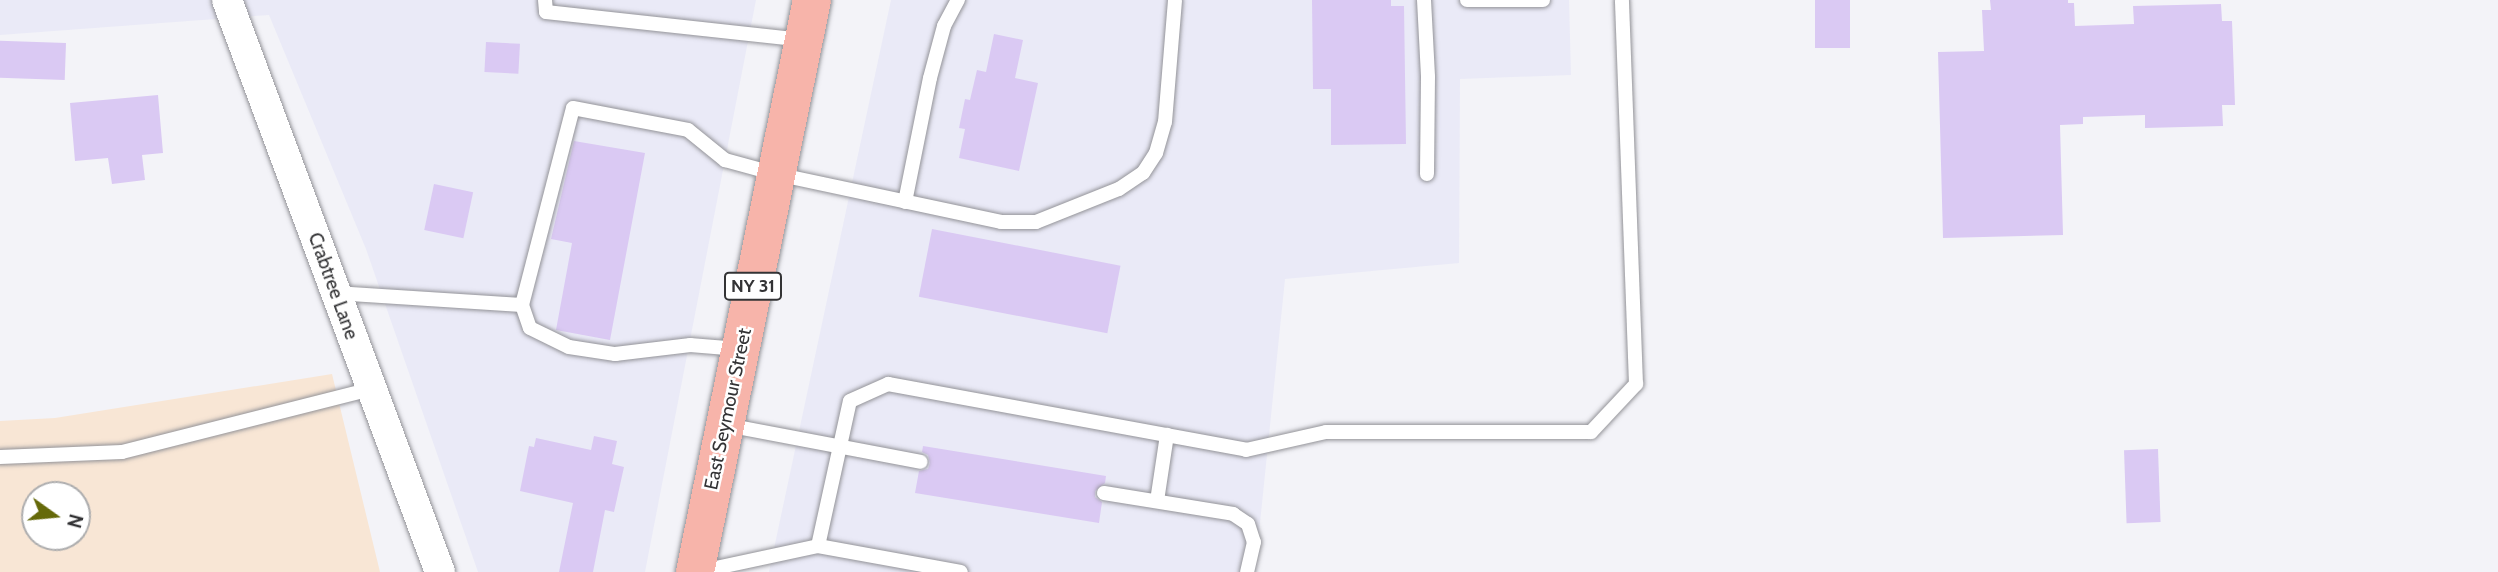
<!DOCTYPE html>
<html>
<head>
<meta charset="utf-8">
<style>
  body { margin:0 }
  #map { position:relative; width:2498px; height:572px; overflow:hidden; background:#f3f3f8; font-family:Cabin,sans-serif }
  div>[style] { position:absolute }
  [style*='--x'] { left:calc(var(--x)*1px); top:calc(var(--y)*1px); width:calc(var(--w)*1px); rotate:calc(var(--a)*1deg) }
  .built>* { inset:0; background:#eaeaf7 }
  .industrial>* { inset:0; background:#f8e6d5 }
  .building>* { inset:0; background:#dac9f3; transform-origin:0 0 }
  .roads { filter:drop-shadow(0 0 2px #939398) drop-shadow(0 0 2px #939398) }
  .service>* { height:14px; margin:-7px; padding:0 7px; transform-origin:7px; border-radius:7px; background:#fff }
  .minor>* { height:30px; margin:-15px; padding:0 15px; transform-origin:15px; border-radius:15px; background:#fff }
  .trunk>* { height:38px; margin:-19px; padding:0 19px; transform-origin:19px; border-radius:19px; background:#f7b4aa }
  span { translate:-50% -50%; white-space:nowrap; text-align:center; line-height:1.15; -webkit-text-stroke:5px #fff; paint-order:stroke }
  .shield-label span { padding:2px 5px; background:#fff; border:2px solid; border-radius:5px; -webkit-text-stroke-width:0 }
  .shield-label { font-size:18px; color:#333335; font-weight:700 }
  .street-label { font-size:19px; color:#333335 }
  .north { position:absolute; left:21px; top:481px; width:70px; height:70px; box-sizing:border-box; background:#fff; border:2px solid #adadae; border-radius:50%; rotate:105deg; font-size:19px; font-weight:700; line-height:28px; text-align:center; color:#333335 }
  .north::after { content:''; display:block; margin:auto; width:24px; height:32px; background:#656909; clip-path:polygon(50% 0,100% 100%,50% 72%,0 100%) }
</style>
</head>
<body>
<div id="map">
  <div class="built">
    <div style="clip-path:polygon(0 0,756px 0,645px 572px,478px 572px,366px 249px,269px 15px,0 35px)"></div>
    <div style="clip-path:polygon(891px 0,1569px 0,1571px 75px,1460px 79px,1459px 263px,1285px 279px,1255px 572px,769px 572px)"></div>
  </div>
  <div class="industrial">
    <div style="clip-path:polygon(evenodd,332px 374px,380px 572px,0 572px,0 421px,55px 418px,332px 374px,35px 495px,77px 495px,77px 537px,35px 537px,35px 495px)"></div>
  </div>
  <div class="building">
    <div style="clip-path:polygon(1312px 0,1391px 0,1391px 6px,1404px 6px,1406px 144px,1331px 145px,1331px 89px,1313px 89px)"></div>
    <div style="left:1815px;top:0;width:35px;height:48px"></div>
    <div style="clip-path:polygon(1990px 0,2068px 0,2068px 3px,2074px 3px,2075px 26px,2134px 24px,2133px 6px,2221px 4px,2222px 21px,2232px 21px,2235px 105px,2222px 105px,2223px 126px,2145px 128px,2145px 115px,2083px 117px,2083px 124px,2060px 125px,2063px 235px,1943px 238px,1938px 52px,1984px 51px,1982px 10px,1991px 10px)"></div>
    <div style="clip-path:polygon(994px 34px,1023px 40px,1015px 78px,1038px 83px,1019px 171px,959px 158px,965px 129px,959px 128px,965px 99px,970px 100px,977px 70px,986px 72px)"></div>
    <div style="left:486px;top:42px;width:34px;height:30px;rotate:3deg"></div>
    <div style="left:66px;top:43px;width:37px;height:66px;rotate:92deg"></div>
    <div style="clip-path:polygon(158px 95px,163px 153px,142px 155px,145px 180px,112px 184px,108px 158px,75px 161px,70px 103px)"></div>
    <div style="clip-path:polygon(574px 141px,645px 153px,610px 340px,556px 330px,572px 243px,551px 239px)"></div>
    <div style="left:434px;top:184px;width:40px;height:47px;rotate:12deg"></div>
    <div style="left:932px;top:229px;width:192px;height:69px;rotate:11deg"></div>
    <div style="clip-path:polygon(594px 436px,617px 441px,612px 464px,624px 467px,614px 512px,605px 510px,593px 572px,559px 572px,573px 503px,520px 491px,529px 446px,534px 447px,536px 438px,591px 450px)"></div>
    <div style="clip-path:polygon(923px 446px,1106px 476px,1105px 483px,1095px 491px,1095px 497px,1102px 502px,1099px 523px,915px 493px,919px 471px,928px 469px,930px 463px,928px 455px,922px 452px)"></div>
    <div style="left:2158px;top:449px;width:73px;height:34px;rotate:88deg"></div>
  </div>
  <div class="roads">
    <div class="service">
      <div style="--x:545;--y:0;--w:12;--a:85"></div>
      <div style="--x:546;--y:12;--w:258;--a:6.2"></div>
      <div style="--x:1424;--y:0;--w:77;--a:87"></div>
      <div style="--x:1428;--y:77;--w:97;--a:90.6"></div>
      <div style="--x:1467;--y:0;--w:76;--a:0"></div>
      <div style="--x:905;--y:202;--w:126;--a:-78.6"></div>
      <div style="--x:930;--y:78;--w:54;--a:-74.9"></div>
      <div style="--x:944;--y:26;--w:30;--a:-62"></div>
      <div style="--x:335;--y:293;--w:187;--a:3.7"></div>
      <div style="--x:522;--y:305;--w:24;--a:71"></div>
      <div style="--x:530;--y:328;--w:43;--a:26"></div>
      <div style="--x:569;--y:347;--w:47;--a:8.7"></div>
      <div style="--x:615;--y:354;--w:76;--a:-6.8"></div>
      <div style="--x:690;--y:345;--w:49;--a:4.7"></div>
      <div style="--x:522;--y:305;--w:203;--a:-75.5"></div>
      <div style="--x:573;--y:108;--w:117;--a:10.8"></div>
      <div style="--x:688;--y:130;--w:48;--a:39"></div>
      <div style="--x:725;--y:160;--w:53;--a:15.4"></div>
      <div style="--x:776;--y:174;--w:230;--a:12"></div>
      <div style="--x:1001;--y:222;--w:35;--a:0"></div>
      <div style="--x:1036;--y:222;--w:89;--a:-21.7"></div>
      <div style="--x:1119;--y:189;--w:29;--a:-34"></div>
      <div style="--x:1143;--y:173;--w:24;--a:-57"></div>
      <div style="--x:1156;--y:153;--w:32;--a:-74"></div>
      <div style="--x:1165;--y:122;--w:122;--a:-85.3"></div>
      <div style="--x:726;--y:425;--w:198;--a:10.7"></div>
      <div style="--x:0;--y:457;--w:122;--a:-2.3"></div>
      <div style="--x:122;--y:452;--w:257;--a:-14.2"></div>
      <div style="--x:1104;--y:493;--w:131;--a:9.2"></div>
      <div style="--x:1233;--y:514;--w:18;--a:34"></div>
      <div style="--x:1248;--y:524;--w:19;--a:72"></div>
      <div style="--x:1254;--y:542;--w:31;--a:103"></div>
      <div style="--x:1157;--y:501;--w:67;--a:-81.4"></div>
      <div style="--x:818;--y:546;--w:148;--a:-77.6"></div>
      <div style="--x:850;--y:401;--w:42;--a:-24.1"></div>
      <div style="--x:888;--y:384;--w:364;--a:10.4"></div>
      <div style="--x:1246;--y:450;--w:82;--a:-12.7"></div>
      <div style="--x:1326;--y:432;--w:265;--a:0"></div>
      <div style="--x:1591;--y:432;--w:66;--a:-46.8"></div>
      <div style="--x:1636;--y:384;--w:384;--a:-92.1"></div>
      <div style="--x:697;--y:572;--w:124;--a:-12.1"></div>
      <div style="--x:818;--y:546;--w:145;--a:10.3"></div>
    </div>
    <div class="minor">
      <div style="--x:227;--y:0;--w:610;--a:69.58"></div>
    </div>
    <div class="trunk">
      <div style="--x:695;--y:572;--w:584;--a:-78.44"></div>
    </div>
  </div>
  <div class="shield-label">
    <span style="left:753px;top:286px">NY 31</span>
  </div>
  <div class="street-label">
    <span style="left:333px;top:286px;rotate:70deg">Crabtree Lane</span>
    <span style="left:728px;top:409px;rotate:-78deg">East Seymour Street</span>
  </div>
  <div class="north">N</div>
</div>
</body>
</html>
